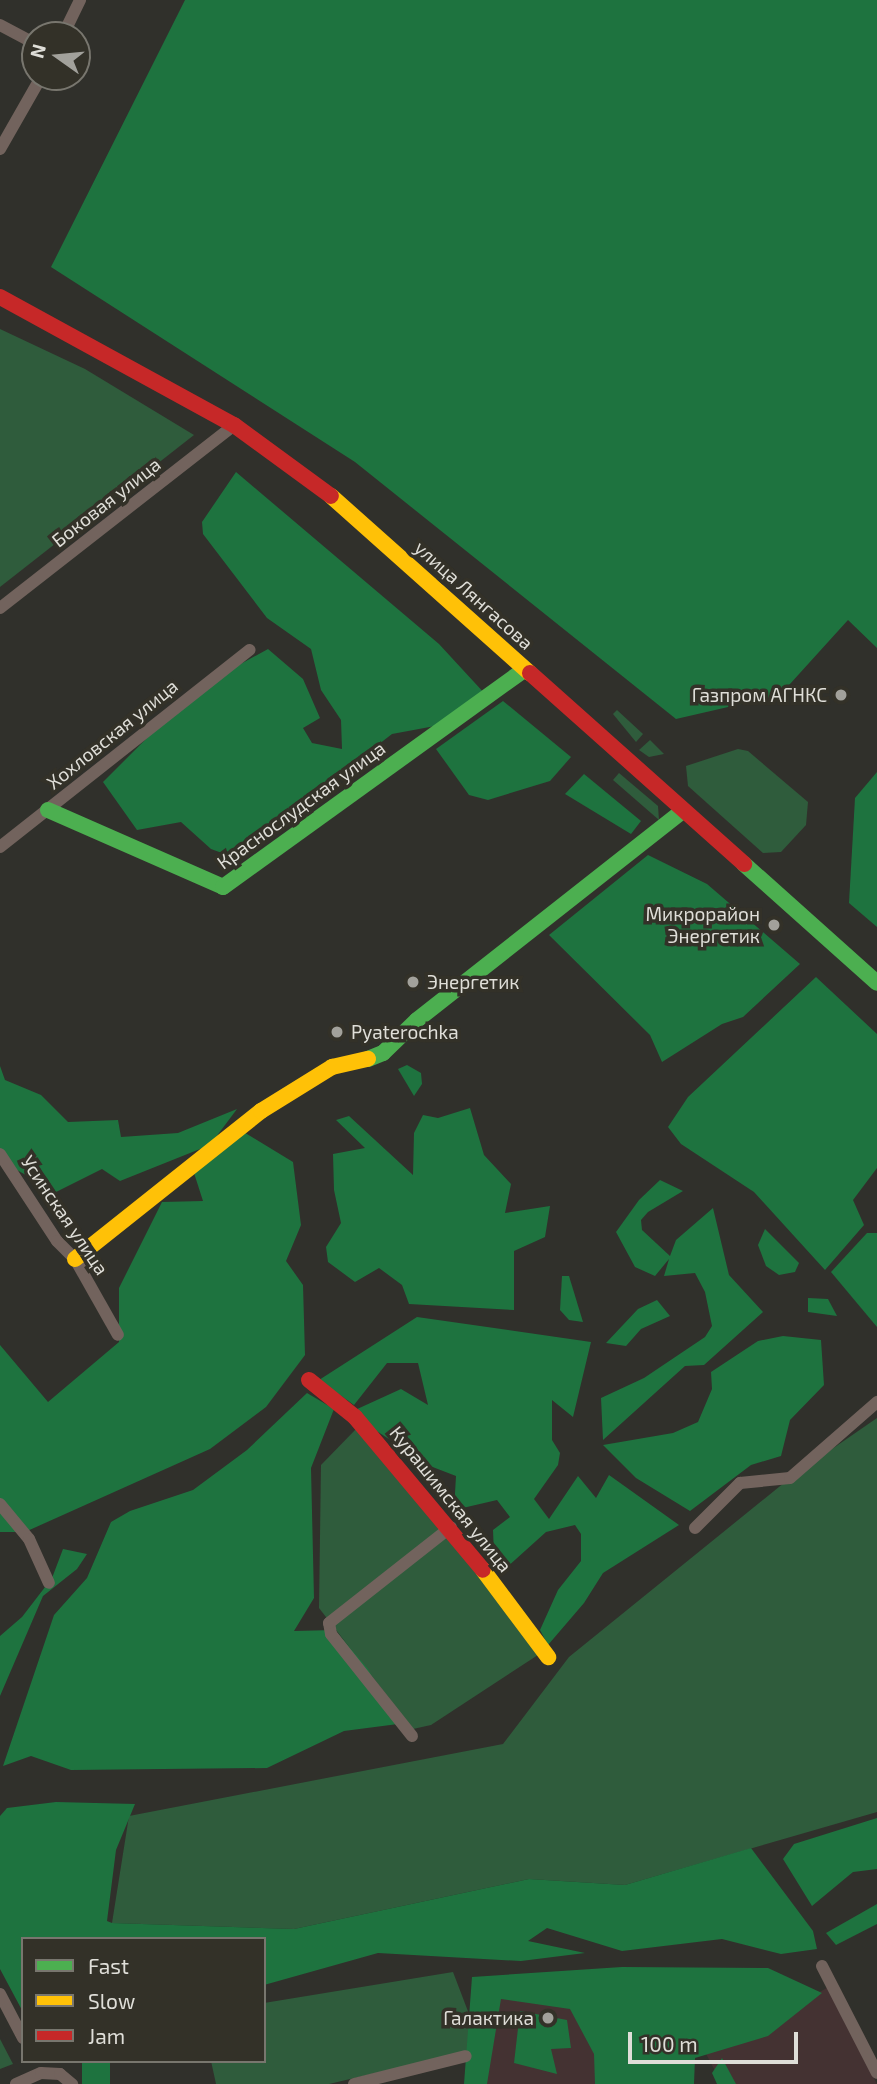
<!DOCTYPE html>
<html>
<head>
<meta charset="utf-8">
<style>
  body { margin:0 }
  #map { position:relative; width:877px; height:2084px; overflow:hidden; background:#30302b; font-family:"Exo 2",sans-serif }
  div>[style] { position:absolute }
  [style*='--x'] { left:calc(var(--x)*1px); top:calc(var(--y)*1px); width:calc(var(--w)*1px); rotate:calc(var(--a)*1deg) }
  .education>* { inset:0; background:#443232 }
  .green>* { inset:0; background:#2f5c3c }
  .forest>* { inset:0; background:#1e733f; transform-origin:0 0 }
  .street>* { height:12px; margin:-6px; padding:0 6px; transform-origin:6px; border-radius:6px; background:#72635d }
  .fast>* { height:16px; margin:-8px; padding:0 8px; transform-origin:8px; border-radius:8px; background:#4caf50 }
  .slow>* { height:16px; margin:-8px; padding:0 8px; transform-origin:8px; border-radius:8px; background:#ffc107 }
  .jam>* { height:16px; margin:-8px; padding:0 8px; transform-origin:8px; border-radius:8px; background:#c62828 }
  .dots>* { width:19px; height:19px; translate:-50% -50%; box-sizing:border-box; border:4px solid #333128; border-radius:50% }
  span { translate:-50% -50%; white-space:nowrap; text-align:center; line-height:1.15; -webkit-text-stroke:7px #333128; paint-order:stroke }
  .street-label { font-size:19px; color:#dfded8 }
  .poi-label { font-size:19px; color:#dfded8 }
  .right { translate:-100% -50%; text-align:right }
  .left { translate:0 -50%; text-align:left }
  .legend { position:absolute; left:21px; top:1937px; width:245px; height:126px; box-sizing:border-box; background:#333128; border:2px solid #78766e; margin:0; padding:9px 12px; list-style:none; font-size:21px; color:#dfded8 }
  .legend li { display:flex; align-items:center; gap:14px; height:35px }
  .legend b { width:35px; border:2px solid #78766e }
  .north { position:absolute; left:21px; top:21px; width:70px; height:70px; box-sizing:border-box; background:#333128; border:2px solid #78766e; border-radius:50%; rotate:285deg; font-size:19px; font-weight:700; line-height:28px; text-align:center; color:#dfded8 }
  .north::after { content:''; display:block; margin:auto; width:24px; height:32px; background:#a2a19b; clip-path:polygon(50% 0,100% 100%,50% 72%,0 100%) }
  .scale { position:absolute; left:628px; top:2032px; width:170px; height:32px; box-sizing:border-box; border:4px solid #dfded8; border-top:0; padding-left:9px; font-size:21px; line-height:24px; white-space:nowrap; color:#dfded8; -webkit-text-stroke:5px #333128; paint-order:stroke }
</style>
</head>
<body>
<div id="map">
  <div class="education">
    <div style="clip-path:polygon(611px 1975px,607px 2084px,480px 2084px,490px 1989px)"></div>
    <div style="clip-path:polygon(827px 1988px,877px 2084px,722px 2084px,705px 2052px)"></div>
  </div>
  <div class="green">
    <div style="clip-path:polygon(0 329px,85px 369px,194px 435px,0 587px)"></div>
    <div style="clip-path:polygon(617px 710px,643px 734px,636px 742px,613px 714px)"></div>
    <div style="clip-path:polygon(650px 740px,664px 754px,649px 757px,639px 750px)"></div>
    <div style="clip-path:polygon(738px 749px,748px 751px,808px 802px,806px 825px,781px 852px,763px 853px,688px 786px,686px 766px)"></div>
    <div style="clip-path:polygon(619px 773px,658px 806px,659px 820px,613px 780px)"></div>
    <div style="clip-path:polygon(877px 1418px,877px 1812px,625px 1885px,529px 1879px,294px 1929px,112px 1923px,129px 1816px,503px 1744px,569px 1657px,790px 1478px)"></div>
    <div style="clip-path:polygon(357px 1428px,451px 1532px,541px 1653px,431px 1725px,413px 1729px,319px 1608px,321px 1465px)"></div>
    <div style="clip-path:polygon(453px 1972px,482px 2048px,329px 2084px,216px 2084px,211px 2061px,264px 2061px,264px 2003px)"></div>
    <div style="clip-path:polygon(0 2039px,13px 2064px,0 2069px)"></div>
  </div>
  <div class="forest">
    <div style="clip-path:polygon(185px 0,877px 0,877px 648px,848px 620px,780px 695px,676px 719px,355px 462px,51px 267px)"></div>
    <div style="clip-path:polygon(236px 472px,439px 644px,486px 695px,435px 726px,392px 734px,233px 857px,211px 849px,181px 822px,137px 830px,103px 782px,197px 688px,268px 649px,303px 679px,320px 718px,303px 728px,312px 743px,342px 749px,341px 720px,321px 690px,311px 649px,267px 618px,203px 534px,202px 522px)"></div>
    <div style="clip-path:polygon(503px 701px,571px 757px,550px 781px,488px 800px,469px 795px,436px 749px)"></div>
    <div style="clip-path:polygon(877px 772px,877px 927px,849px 903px,855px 798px)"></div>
    <div style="clip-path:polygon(584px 774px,641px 821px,631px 834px,565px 794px)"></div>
    <div style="clip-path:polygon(648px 855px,707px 884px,800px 964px,743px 1017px,722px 1024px,662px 1062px,650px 1035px,549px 935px)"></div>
    <div style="clip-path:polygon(816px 977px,877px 1034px,877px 1168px,853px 1200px,864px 1225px,825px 1270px,754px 1192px,681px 1144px,668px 1127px,688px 1097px)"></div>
    <div style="clip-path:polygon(407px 1065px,421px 1073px,422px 1084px,414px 1096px,398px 1069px)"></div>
    <div style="clip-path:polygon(0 1066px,5px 1080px,41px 1095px,68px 1122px,118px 1120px,121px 1137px,178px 1133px,237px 1109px,210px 1145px,120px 1181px,102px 1169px,56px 1192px,8px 1165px,0 1154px)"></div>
    <div style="clip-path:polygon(470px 1108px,484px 1155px,511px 1184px,505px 1213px,550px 1206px,545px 1237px,514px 1251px,514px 1310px,409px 1304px,402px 1285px,379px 1268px,355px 1282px,328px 1262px,326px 1247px,341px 1223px,334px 1190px,333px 1154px,365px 1148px,336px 1120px,349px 1116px,413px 1175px,414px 1133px,423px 1115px,438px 1118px)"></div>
    <div style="clip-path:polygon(242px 1131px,293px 1162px,301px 1225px,286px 1261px,303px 1285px,305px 1355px,266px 1407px,210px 1449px,25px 1532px,0 1532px,0 1345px,48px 1402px,119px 1342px,119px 1288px,162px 1202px,203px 1201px,194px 1173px)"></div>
    <div style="clip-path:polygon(660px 1180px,683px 1191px,648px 1212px,641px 1220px,642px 1230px,670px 1256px,676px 1240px,713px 1208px,729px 1275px,763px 1312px,704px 1365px,685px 1366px,603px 1440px,601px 1398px,644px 1378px,705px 1337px,712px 1326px,705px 1292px,695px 1273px,664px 1276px,669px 1259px,655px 1276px,635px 1267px,616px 1232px,639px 1200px)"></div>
    <div style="clip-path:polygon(765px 1229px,799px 1263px,795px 1272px,779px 1275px,766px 1266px,758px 1245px)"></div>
    <div style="clip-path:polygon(867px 1233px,877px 1233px,877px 1327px,831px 1272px)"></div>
    <div style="clip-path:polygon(562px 1276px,569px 1276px,583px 1322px,569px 1320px,560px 1310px)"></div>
    <div style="clip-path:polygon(808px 1298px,828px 1299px,837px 1316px,808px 1312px)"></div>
    <div style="clip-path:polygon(657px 1300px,670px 1316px,641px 1329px,626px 1346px,606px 1343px,638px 1309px)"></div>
    <div style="clip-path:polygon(417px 1317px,591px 1342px,573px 1417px,552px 1400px,552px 1440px,560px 1453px,558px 1465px,534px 1499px,549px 1519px,578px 1476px,596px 1498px,609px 1475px,679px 1525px,603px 1573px,584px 1603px,548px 1645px,540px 1630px,558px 1590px,581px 1561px,581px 1534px,575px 1525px,546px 1532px,506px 1568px,494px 1554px,493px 1530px,510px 1517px,497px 1500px,454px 1510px,456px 1476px,430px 1466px,369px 1426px,355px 1410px,401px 1389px,428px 1405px,418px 1363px,387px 1363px,354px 1405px,319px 1380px)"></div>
    <div style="clip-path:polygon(783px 1336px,821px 1340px,824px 1385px,790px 1420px,781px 1456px,751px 1465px,690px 1511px,636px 1478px,603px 1445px,673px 1433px,698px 1422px,712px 1389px,711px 1372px,758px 1341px)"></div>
    <div style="clip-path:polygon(307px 1393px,334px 1409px,311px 1468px,314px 1598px,294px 1631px,335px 1630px,368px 1669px,398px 1724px,344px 1731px,267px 1768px,71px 1770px,31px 1756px,3px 1766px,54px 1615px,87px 1578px,111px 1522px,130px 1511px,193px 1490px,247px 1450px)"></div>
    <div style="clip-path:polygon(63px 1549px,87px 1554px,77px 1569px,43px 1596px,0 1696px,0 1636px,22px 1617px,52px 1578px)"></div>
    <div style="clip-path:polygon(56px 1802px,135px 1804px,116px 1850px,107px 1921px,112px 1923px,294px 1929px,529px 1879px,625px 1885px,751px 1848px,813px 1931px,817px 1949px,781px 1954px,722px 1939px,622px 1951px,547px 1928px,528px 1941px,585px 1953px,521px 1961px,378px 1953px,264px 1985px,264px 1939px,23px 1939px,23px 2012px,0 1969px,0 1816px,7px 1808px)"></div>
    <div style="clip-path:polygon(877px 1818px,877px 1869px,853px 1872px,812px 1906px,783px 1859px,794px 1844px)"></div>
    <div style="clip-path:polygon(877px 1904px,877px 1924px,836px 1945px,826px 1933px)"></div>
    <div style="clip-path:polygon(622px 1967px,768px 1968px,822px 1993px,768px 2036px,695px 2058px,694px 2084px,595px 2084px,594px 2054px,570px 2009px,501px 1999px,487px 2084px,464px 2084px,472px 1977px)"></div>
    <div style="clip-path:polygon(520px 2011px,567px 2020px,571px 2048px,551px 2049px,557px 2074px,514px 2063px)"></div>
    <div style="clip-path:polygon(722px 2058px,736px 2084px,717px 2084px,712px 2073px)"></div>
    <div style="left:82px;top:2061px;width:28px;height:23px"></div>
  </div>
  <div class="street">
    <div style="--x:0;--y:25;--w:40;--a:28"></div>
    <div style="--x:63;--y:35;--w:39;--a:-64"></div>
    <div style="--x:0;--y:149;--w:83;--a:-60.3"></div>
    <div style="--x:0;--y:608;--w:297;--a:-38"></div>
    <div style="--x:0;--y:847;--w:318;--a:-38.3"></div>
    <div style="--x:0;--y:1154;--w:104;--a:56.8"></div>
    <div style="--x:57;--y:1241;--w:25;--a:45"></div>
    <div style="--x:75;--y:1259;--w:87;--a:60.5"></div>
    <div style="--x:0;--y:1504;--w:45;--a:50.4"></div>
    <div style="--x:29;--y:1539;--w:48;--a:65.6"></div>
    <div style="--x:695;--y:1528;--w:64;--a:-45"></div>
    <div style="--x:740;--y:1483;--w:50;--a:-5.7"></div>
    <div style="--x:790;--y:1478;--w:116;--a:-41.1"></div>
    <div style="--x:412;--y:1736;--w:130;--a:-128.5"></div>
    <div style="--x:331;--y:1634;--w:11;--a:-100"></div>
    <div style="--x:329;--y:1623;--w:155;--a:-38.2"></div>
    <div style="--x:822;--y:1966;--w:120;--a:62.8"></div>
    <div style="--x:0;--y:1994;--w:50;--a:62.4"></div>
    <div style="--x:16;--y:2084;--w:27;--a:-24"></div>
    <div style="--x:41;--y:2073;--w:19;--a:3"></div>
    <div style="--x:60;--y:2074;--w:16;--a:40"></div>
    <div style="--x:354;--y:2084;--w:115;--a:-14"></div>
  </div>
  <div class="fast">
    <div style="--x:48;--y:810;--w:191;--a:23.7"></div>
    <div style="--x:223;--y:887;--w:372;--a:-35.8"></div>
    <div style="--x:744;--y:864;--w:178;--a:41.8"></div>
    <div style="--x:368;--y:1059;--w:16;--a:-22"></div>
    <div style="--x:383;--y:1053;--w:47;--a:-44.1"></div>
    <div style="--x:417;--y:1020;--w:338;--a:-38.2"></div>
  </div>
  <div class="slow">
    <div style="--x:331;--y:496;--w:266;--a:41.7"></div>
    <div style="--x:75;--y:1259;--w:238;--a:-38.5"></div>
    <div style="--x:261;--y:1111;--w:84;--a:-31.8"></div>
    <div style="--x:332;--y:1067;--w:37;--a:-13"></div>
    <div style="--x:483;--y:1570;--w:109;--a:53.2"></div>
  </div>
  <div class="jam">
    <div style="--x:0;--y:297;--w:267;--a:28.7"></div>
    <div style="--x:234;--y:425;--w:120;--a:36.2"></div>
    <div style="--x:530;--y:673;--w:287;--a:41.7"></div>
    <div style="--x:309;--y:1380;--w:59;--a:38.8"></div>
    <div style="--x:355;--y:1417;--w:199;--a:50.1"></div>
  </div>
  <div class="dots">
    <div style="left:841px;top:695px;background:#a2a19b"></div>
    <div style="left:774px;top:925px;background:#a2a19b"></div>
    <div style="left:413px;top:982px;background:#a2a19b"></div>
    <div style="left:337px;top:1032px;background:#a2a19b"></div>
    <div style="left:548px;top:2018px;background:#a2a19b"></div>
  </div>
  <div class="street-label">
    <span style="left:106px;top:502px;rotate:-38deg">Боковая улица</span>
    <span style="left:474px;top:595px;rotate:42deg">улица Лянгасова</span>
    <span style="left:112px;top:734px;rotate:-39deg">Хохловская улица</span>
    <span style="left:301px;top:805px;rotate:-36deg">Краснослудская улица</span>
    <span style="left:65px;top:1215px;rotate:56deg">Усинская улица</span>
    <span style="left:451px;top:1499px;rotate:51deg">Курашимская улица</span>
  </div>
  <div class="poi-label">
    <span class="right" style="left:827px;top:695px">Газпром АГНКС</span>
    <span class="right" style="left:760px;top:925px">Микрорайон<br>Энергетик</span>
    <span class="left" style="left:427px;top:982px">Энергетик</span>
    <span class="left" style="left:351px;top:1032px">Pyaterochka</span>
    <span class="right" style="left:534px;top:2018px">Галактика</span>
  </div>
  <ul class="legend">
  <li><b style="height:9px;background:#4caf50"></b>Fast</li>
  <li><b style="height:9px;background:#ffc107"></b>Slow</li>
  <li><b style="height:9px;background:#c62828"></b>Jam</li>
  </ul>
  <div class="north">N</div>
  <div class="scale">100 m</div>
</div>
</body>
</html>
